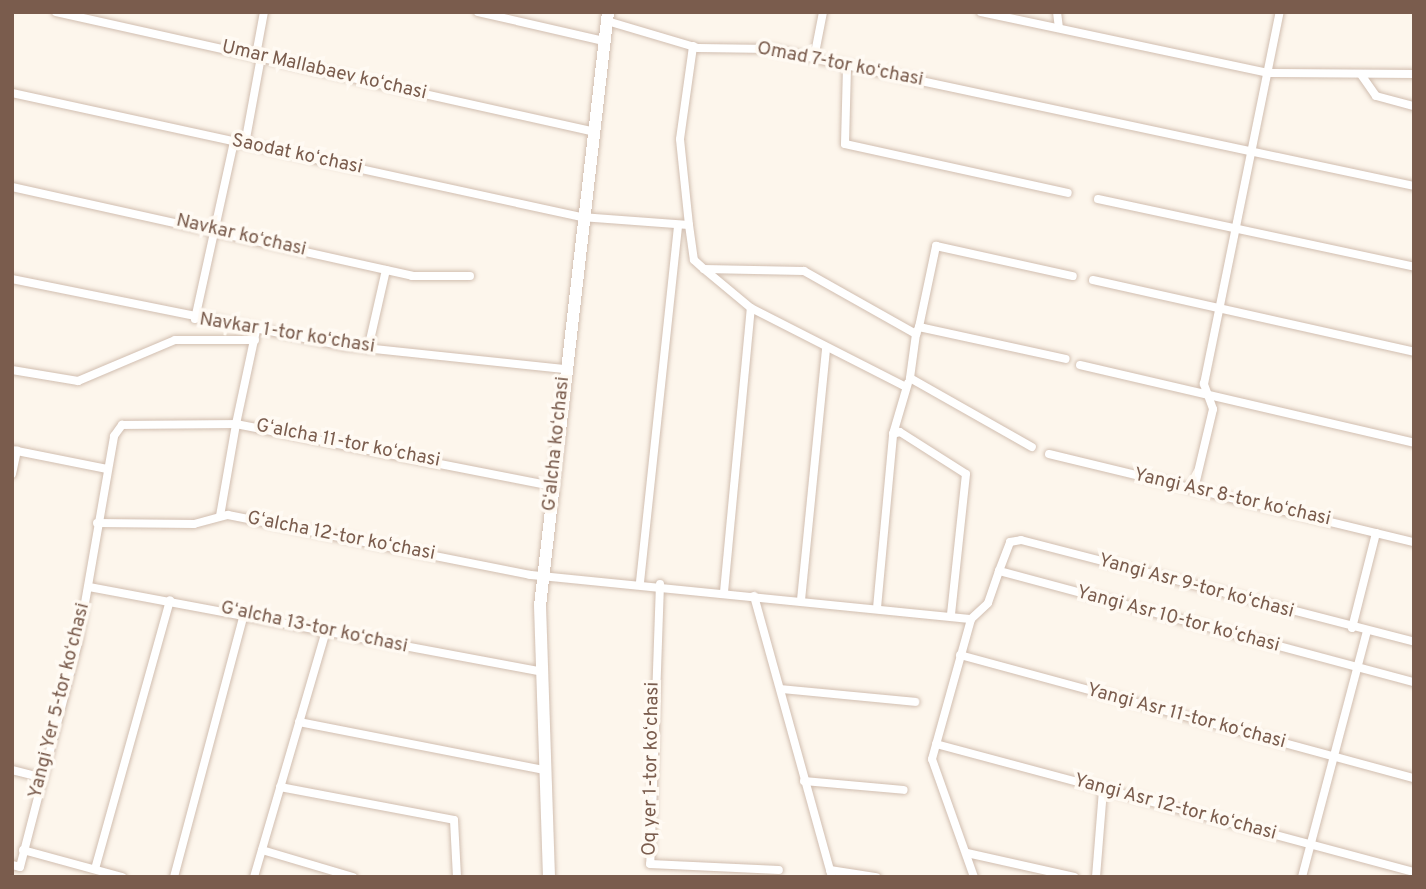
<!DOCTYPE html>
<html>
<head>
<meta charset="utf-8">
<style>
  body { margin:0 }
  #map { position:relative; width:1426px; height:889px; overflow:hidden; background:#fdf6ec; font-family:Overpass,sans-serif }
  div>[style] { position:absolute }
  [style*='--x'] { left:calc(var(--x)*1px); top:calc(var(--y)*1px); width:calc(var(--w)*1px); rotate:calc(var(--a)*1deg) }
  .roads { filter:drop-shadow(0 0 2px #d1beb0) drop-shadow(0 0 2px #d1beb0) }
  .street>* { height:8px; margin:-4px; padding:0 4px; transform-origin:4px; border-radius:4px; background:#fff }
  .secondary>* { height:12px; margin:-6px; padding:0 6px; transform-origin:6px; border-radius:6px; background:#fff }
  span { translate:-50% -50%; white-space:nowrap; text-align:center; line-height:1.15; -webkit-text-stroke:7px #fffaf3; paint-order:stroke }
  .street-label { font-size:19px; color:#7a5c4d }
  .frame { position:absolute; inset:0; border:14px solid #7a5c4d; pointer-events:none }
</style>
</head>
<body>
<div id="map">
  <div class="roads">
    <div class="street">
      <div style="--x:56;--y:12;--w:548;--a:12.54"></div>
      <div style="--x:478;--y:12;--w:129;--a:13"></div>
      <div style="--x:981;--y:12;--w:292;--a:12"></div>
      <div style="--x:1267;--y:73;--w:147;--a:0.4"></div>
      <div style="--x:1057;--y:12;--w:16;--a:83"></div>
      <div style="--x:607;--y:21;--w:95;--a:16.5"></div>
      <div style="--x:698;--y:48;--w:73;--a:0.8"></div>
      <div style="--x:771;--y:49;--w:657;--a:12.03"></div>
      <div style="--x:256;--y:55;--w:44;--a:-79.5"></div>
      <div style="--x:814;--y:58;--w:47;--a:-78.9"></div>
      <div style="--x:847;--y:67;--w:77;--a:91.5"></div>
      <div style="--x:845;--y:144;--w:228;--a:12.4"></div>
      <div style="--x:1362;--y:76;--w:24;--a:55"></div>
      <div style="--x:1376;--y:96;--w:39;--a:15"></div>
      <div style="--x:12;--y:93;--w:582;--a:12.29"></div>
      <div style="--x:581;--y:217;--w:108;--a:4.2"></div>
      <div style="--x:689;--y:225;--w:35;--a:82"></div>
      <div style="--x:694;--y:260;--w:13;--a:42"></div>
      <div style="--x:704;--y:269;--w:100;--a:1.1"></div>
      <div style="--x:804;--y:271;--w:129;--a:29.4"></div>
      <div style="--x:916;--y:334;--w:8;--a:-67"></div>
      <div style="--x:919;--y:327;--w:150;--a:12.3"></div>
      <div style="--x:245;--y:144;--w:88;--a:-79.6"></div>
      <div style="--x:12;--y:187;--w:410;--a:12.5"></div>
      <div style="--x:412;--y:276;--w:58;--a:0"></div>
      <div style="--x:1098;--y:199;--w:323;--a:12.1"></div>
      <div style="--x:689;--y:225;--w:86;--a:-96"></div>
      <div style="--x:680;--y:139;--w:94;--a:-82"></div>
      <div style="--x:704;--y:269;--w:61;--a:39.7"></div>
      <div style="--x:751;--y:308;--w:174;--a:27"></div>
      <div style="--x:12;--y:279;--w:340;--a:11.4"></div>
      <div style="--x:345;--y:346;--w:221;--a:6"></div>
      <div style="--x:1093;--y:280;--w:329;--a:12.6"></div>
      <div style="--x:195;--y:319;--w:182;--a:-77.6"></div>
      <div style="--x:919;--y:327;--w:83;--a:-78.1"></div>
      <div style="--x:936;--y:246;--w:140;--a:12.4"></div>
      <div style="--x:916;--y:334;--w:44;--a:97.8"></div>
      <div style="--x:910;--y:378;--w:140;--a:29.5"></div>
      <div style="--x:368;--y:349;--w:81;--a:-77.2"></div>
      <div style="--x:1080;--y:365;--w:343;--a:13.1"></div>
      <div style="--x:12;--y:370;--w:67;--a:9.5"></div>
      <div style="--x:78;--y:381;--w:105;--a:-22.9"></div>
      <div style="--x:175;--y:340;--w:80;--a:0"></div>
      <div style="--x:893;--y:434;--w:53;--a:-73.6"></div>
      <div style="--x:12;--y:450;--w:97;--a:11.3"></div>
      <div style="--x:1049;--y:454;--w:375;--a:13.6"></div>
      <div style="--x:12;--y:474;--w:24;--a:-78"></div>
      <div style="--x:1194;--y:489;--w:82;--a:-76.6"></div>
      <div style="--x:1213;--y:409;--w:27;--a:-110"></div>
      <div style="--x:1204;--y:384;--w:380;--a:-78.5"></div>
      <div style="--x:220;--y:516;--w:93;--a:-80.1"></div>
      <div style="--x:236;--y:424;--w:322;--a:11.1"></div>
      <div style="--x:97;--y:523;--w:97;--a:0.6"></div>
      <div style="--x:194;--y:524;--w:35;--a:-15"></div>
      <div style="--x:228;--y:515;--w:308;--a:11.2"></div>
      <div style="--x:530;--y:575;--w:443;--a:5.7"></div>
      <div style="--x:999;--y:571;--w:31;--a:-69"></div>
      <div style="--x:1010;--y:542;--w:11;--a:-10"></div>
      <div style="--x:1021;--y:540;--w:406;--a:14.5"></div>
      <div style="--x:640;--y:582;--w:357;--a:-83.9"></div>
      <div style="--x:660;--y:584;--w:280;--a:92"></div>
      <div style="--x:650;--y:864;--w:129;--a:2.7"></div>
      <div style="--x:89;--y:587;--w:457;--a:10.6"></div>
      <div style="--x:724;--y:592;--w:285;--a:-84.6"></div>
      <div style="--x:754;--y:596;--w:292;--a:74.5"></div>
      <div style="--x:801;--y:600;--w:252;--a:-84.3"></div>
      <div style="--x:877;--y:608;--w:175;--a:-84.7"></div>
      <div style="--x:893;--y:434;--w:7;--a:-16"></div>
      <div style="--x:900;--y:432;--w:78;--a:32.5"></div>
      <div style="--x:966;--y:474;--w:142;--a:96.1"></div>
      <div style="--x:1352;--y:628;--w:98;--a:-75.8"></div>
      <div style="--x:960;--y:655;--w:470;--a:15.2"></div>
      <div style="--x:781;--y:689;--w:135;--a:5.5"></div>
      <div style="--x:299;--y:722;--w:249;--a:11.1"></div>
      <div style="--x:936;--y:744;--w:495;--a:15"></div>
      <div style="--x:12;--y:770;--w:30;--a:14"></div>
      <div style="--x:804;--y:781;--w:100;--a:5.1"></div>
      <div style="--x:280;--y:787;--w:177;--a:10.7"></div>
      <div style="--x:454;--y:820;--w:57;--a:87"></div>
      <div style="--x:23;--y:850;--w:103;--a:15.3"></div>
      <div style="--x:262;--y:850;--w:95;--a:16.5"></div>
      <div style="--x:967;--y:853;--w:110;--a:12.6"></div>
      <div style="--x:12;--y:865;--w:8;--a:14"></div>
      <div style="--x:20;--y:867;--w:231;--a:-75.5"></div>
      <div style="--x:78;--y:643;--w:210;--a:-80.1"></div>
      <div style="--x:114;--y:436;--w:14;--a:-54"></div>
      <div style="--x:122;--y:425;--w:114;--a:-0.5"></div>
      <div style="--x:236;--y:424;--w:95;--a:-77.9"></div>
      <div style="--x:95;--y:869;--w:279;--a:-74.4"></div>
      <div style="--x:830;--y:870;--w:47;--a:8.7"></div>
      <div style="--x:174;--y:877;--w:273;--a:-75.1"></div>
      <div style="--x:254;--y:877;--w:257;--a:-73.7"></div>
      <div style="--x:974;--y:877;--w:125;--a:-109.6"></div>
      <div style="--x:932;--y:759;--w:145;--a:-74.4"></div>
      <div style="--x:971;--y:619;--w:23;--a:-43"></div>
      <div style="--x:988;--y:603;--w:34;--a:-71"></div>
      <div style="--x:999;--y:571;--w:430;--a:15"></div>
      <div style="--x:1096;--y:877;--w:87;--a:-85.4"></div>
      <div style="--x:1302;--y:877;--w:254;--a:-75.2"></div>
    </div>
    <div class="secondary">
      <div style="--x:549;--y:877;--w:271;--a:-91.9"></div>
      <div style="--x:540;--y:606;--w:598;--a:-83.47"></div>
    </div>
  </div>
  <div class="street-label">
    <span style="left:840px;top:65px;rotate:11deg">Omad 7-tor koʻchasi</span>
    <span style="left:324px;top:71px;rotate:13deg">Umar Mallabaev koʻchasi</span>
    <span style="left:297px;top:155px;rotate:12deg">Saodat koʻchasi</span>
    <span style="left:241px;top:236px;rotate:13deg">Navkar koʻchasi</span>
    <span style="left:287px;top:334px;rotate:9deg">Navkar 1-tor koʻchasi</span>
    <span style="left:348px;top:444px;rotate:11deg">Gʻalcha 11-tor koʻchasi</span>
    <span style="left:557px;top:444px;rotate:-84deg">Gʻalcha koʻchasi</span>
    <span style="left:1232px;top:498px;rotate:13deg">Yangi Asr 8-tor koʻchasi</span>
    <span style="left:341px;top:537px;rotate:11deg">Gʻalcha 12-tor koʻchasi</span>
    <span style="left:1196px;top:587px;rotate:15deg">Yangi Asr 9-tor koʻchasi</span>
    <span style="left:1178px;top:620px;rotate:15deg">Yangi Asr 10-tor koʻchasi</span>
    <span style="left:314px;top:628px;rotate:12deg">Gʻalcha 13-tor koʻchasi</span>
    <span style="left:60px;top:701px;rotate:-76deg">Yangi Yer 5-tor koʻchasi</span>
    <span style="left:1186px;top:717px;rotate:15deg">Yangi Asr 11-tor koʻchasi</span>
    <span style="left:652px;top:769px;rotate:-89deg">Oq yer 1-tor koʻchasi</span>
    <span style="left:1175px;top:808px;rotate:15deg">Yangi Asr 12-tor koʻchasi</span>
  </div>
  <div class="frame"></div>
</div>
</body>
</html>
